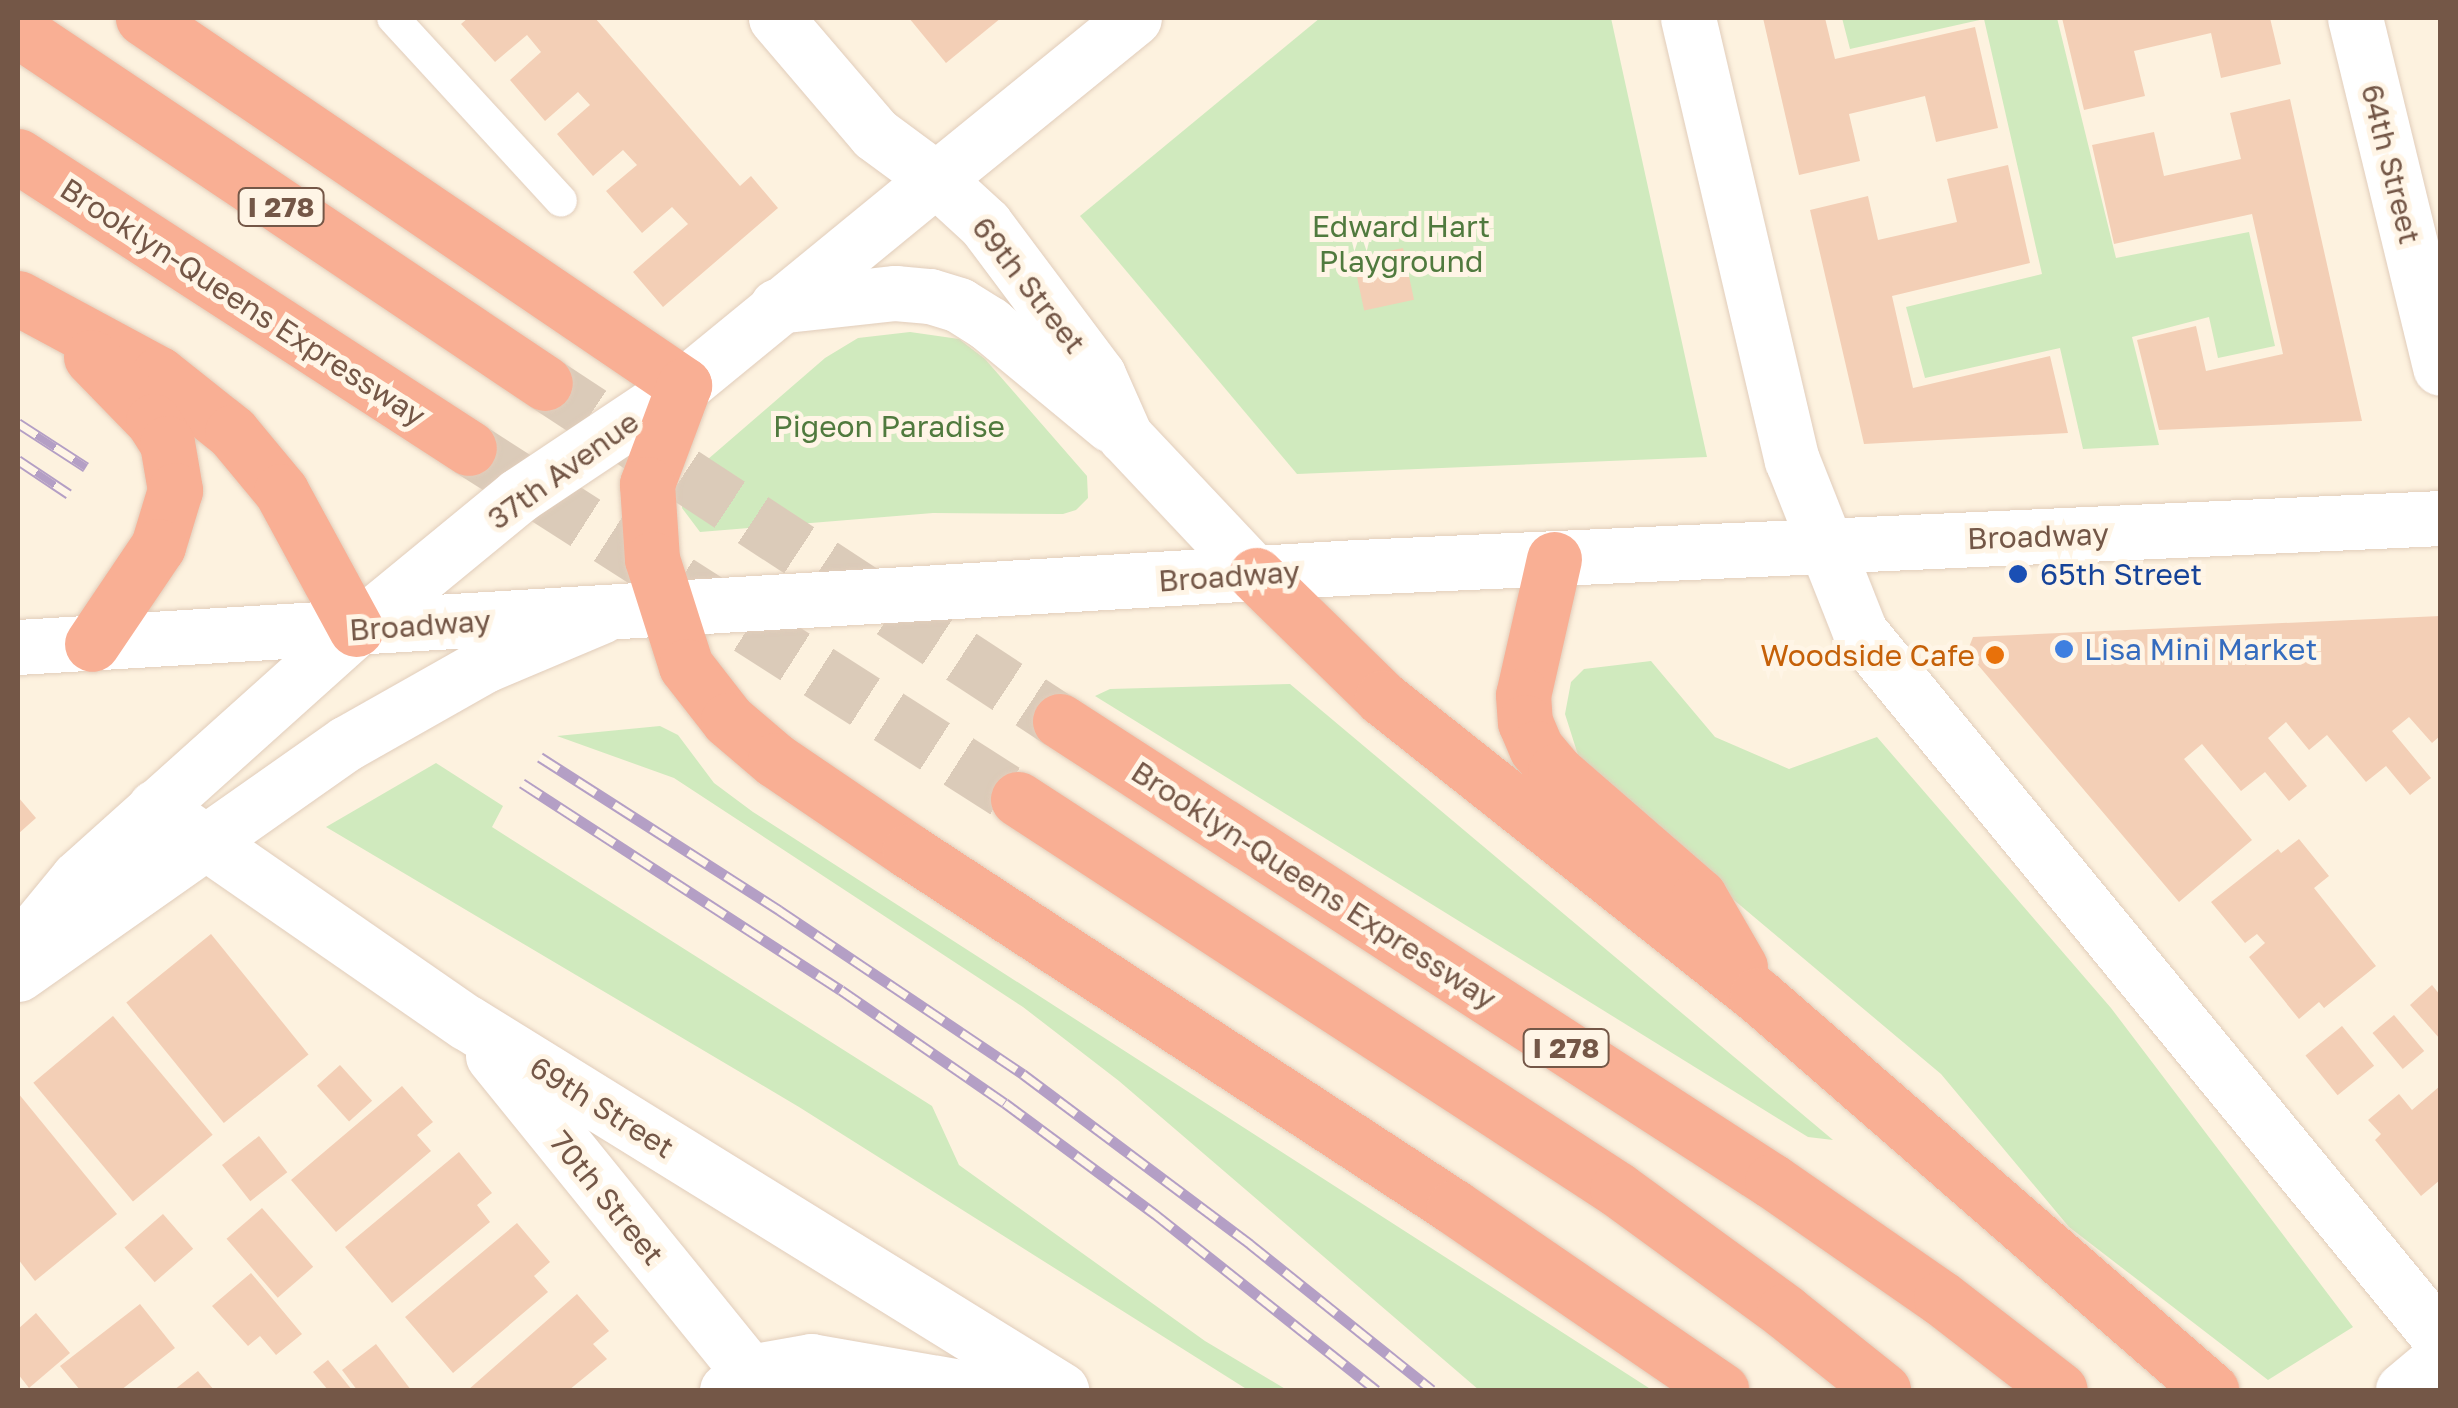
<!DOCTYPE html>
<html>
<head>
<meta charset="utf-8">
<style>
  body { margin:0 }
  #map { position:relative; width:2458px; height:1408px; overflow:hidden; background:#fdf2df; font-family:"Golos Text",sans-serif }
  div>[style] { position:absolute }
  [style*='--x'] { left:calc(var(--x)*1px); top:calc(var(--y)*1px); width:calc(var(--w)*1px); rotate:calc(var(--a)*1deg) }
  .green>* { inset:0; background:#d0eabe }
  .building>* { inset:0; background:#f3cfb6; transform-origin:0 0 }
  .highway-tunnel>* { height:55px; margin-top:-27.5px; transform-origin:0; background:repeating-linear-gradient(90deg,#dbcbb9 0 55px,transparent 0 83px) }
  .roads { filter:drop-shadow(0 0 2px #e1cdbb) drop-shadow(0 0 2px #e1cdbb) }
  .lane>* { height:32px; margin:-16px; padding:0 16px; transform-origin:16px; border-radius:16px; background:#fff }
  .street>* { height:55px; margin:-27.5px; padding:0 27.5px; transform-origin:27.5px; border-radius:27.5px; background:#fff }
  .secondary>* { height:55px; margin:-27.5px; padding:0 27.5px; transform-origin:27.5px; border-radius:27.5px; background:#fff }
  .highway>* { height:55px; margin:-27.5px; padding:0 27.5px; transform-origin:27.5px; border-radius:27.5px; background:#f9af94 }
  .rail>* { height:11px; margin-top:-5.5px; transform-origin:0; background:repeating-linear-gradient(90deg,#fff5e6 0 22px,#b49fc5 0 44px); box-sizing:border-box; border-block:2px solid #b49fc5 }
  .dots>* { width:28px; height:28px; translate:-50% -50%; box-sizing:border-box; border:5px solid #fff5e6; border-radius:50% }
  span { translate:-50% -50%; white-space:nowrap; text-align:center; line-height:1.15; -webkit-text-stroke:10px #fff5e6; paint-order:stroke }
  .shield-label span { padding:2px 8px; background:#fff5e6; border:2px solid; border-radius:8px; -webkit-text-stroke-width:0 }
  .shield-label { font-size:28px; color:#745747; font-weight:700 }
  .street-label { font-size:30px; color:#745747 }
  .park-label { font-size:30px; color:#507a3e }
  .transit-label { font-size:30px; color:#164399 }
  .left { translate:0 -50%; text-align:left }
  .shop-label { font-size:30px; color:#366cbe }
  .food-label { font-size:30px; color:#c56008 }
  .right { translate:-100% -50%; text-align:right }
  .frame { position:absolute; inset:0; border:20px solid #745747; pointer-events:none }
</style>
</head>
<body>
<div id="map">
  <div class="green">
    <div style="clip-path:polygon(1320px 18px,1611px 18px,1707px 457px,1297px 474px,1080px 216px)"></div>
    <div style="clip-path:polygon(1842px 18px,2057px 18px,2116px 258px,2249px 232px,2275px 346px,2218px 358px,2209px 317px,2132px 337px,2159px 445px,2083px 449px,2060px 348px,1925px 378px,1906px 307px,2042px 274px,1984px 19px,1850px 49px)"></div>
    <div style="clip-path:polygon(910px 332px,959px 339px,985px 359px,1087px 476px,1088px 498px,1076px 510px,1063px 514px,933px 513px,700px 532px,682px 508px,685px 479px,825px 358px,858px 338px)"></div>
    <div style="clip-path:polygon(1651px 661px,1715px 737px,1789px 769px,1877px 737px,2111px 1008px,2353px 1327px,2268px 1380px,2069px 1227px,1941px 1074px,1584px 774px,1565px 714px,1571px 682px,1584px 669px)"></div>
    <div style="clip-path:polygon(1290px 684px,1833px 1140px,1808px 1137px,1095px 696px,1110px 689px)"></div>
    <div style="clip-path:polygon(660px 726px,678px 735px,714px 783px,753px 812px,1652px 1390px,1479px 1390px,1119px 1081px,1023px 1007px,674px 778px,557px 736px)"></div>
    <div style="clip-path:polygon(436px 763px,503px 806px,492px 827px,932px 1106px,959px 1165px,1205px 1341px,1287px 1390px,1248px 1390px,799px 1107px,326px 827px)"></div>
  </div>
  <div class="building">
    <div style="clip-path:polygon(468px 18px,595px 18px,740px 186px,751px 176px,778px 208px,663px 307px,633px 272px,688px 224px,672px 207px,642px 233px,606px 191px,637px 165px,623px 150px,593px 176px,557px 134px,590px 105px,578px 92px,545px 121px,510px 80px,541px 52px,527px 35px,495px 62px,461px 24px)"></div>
    <div style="clip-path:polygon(909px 18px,1001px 18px,946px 63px)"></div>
    <div style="clip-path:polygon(1763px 18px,1825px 18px,1835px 59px,1975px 27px,1998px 128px,1936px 142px,1925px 96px,1849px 114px,1860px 161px,1799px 175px)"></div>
    <div style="clip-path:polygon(2062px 18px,2270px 18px,2281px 64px,2221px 78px,2211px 33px,2134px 51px,2145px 96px,2084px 110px)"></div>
    <div style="clip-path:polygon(2290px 99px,2362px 421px,2159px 430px,2137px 340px,2196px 326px,2206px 371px,2283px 354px,2252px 214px,2114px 244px,2092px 145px,2154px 132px,2164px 176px,2241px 159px,2230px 113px)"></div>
    <div style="clip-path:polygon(2008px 165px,2030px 263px,1892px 296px,1913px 388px,2050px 356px,2068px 433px,1864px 444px,1810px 210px,1868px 196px,1878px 240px,1957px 222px,1947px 179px)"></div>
    <div style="left:1403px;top:248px;width:53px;height:51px;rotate:78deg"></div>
    <div style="clip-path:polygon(2440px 616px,2440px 736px,2432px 743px,2409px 717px,2392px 731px,2431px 778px,2410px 795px,2386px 766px,2366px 782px,2327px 735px,2309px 750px,2286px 722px,2268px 738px,2307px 786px,2289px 801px,2265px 772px,2241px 791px,2202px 744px,2184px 759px,2252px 840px,2179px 902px,1967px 652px,1973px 637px)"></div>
    <div style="clip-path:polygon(18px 797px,36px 818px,18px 834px)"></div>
    <div style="clip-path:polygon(2299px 839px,2329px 876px,2314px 888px,2376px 966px,2324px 1008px,2319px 1002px,2299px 1019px,2249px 957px,2265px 943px,2257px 934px,2245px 943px,2211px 902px,2278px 849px,2281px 853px)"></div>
    <div style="left:211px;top:934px;width:155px;height:109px;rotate:51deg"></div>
    <div style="clip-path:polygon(2432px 985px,2440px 995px,2440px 1039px,2410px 1005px)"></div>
    <div style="left:2394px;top:1015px;width:47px;height:28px;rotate:50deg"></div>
    <div style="left:113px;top:1016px;width:155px;height:104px;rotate:50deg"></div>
    <div style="left:2342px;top:1026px;width:51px;height:47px;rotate:51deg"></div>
    <div style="left:340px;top:1065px;width:48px;height:31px;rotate:48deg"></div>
    <div style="clip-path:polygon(402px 1086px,433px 1122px,417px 1135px,431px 1151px,336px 1232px,291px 1180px)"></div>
    <div style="clip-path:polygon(2440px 1086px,2440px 1180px,2421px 1196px,2375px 1140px,2381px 1134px,2368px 1120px,2399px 1094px,2412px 1110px)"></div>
    <div style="clip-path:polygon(18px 1093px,117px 1214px,35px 1281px,18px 1259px)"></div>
    <div style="left:259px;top:1136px;width:46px;height:47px;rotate:52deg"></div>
    <div style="clip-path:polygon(459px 1152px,492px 1193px,477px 1205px,490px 1222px,392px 1303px,345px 1247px)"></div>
    <div style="left:262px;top:1208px;width:78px;height:47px;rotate:49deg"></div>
    <div style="left:163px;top:1214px;width:46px;height:51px;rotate:49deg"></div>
    <div style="clip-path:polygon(517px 1223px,550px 1262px,534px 1276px,548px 1292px,453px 1373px,405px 1317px)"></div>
    <div style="clip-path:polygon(251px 1273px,302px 1334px,276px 1355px,260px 1336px,248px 1346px,212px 1306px)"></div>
    <div style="clip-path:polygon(577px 1294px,609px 1331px,593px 1344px,607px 1359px,569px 1390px,468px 1390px)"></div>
    <div style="clip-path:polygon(140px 1304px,175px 1348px,121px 1390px,80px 1390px,60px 1366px)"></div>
    <div style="clip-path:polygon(36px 1313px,70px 1353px,29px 1388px,18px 1374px,18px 1329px)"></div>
    <div style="clip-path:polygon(376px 1344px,411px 1390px,357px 1390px,342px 1370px)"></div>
    <div style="clip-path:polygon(328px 1360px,352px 1390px,328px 1390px,313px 1372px)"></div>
    <div style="clip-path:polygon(198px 1371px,214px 1390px,174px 1390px)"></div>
  </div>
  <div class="highway-tunnel">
    <div style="--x:545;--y:383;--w:616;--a:33.28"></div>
    <div style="--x:469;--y:448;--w:652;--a:32.59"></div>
  </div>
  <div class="roads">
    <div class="lane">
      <div style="--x:393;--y:18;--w:248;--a:47.4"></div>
    </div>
    <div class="street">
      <div style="--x:1688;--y:18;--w:454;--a:76.8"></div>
      <div style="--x:1792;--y:460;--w:185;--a:68.4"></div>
      <div style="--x:1860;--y:632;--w:914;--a:50.6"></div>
      <div style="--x:2355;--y:18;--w:360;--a:76.3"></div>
      <div style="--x:936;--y:179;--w:255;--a:-39.1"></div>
      <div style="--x:155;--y:807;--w:378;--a:34.7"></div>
      <div style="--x:466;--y:1022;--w:700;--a:31.74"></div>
      <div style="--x:18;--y:951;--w:94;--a:-50.6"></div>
      <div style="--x:78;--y:878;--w:373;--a:-41.9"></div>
      <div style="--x:18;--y:974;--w:402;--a:-35.1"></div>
      <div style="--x:347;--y:743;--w:159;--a:-29.5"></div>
      <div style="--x:485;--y:665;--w:126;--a:-22.9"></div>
      <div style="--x:493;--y:1056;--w:407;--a:51"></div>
      <div style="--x:727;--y:1390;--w:28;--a:-39"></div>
      <div style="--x:749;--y:1372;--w:63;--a:-10.1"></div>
      <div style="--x:811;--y:1361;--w:169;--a:9.9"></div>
      <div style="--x:2403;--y:1390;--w:48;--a:-40"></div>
    </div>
    <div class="secondary">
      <div style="--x:776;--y:18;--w:153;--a:49.5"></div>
      <div style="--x:875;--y:134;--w:76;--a:36.4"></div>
      <div style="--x:936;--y:179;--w:67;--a:42.6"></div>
      <div style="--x:985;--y:224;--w:189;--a:53.2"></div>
      <div style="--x:1098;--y:375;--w:67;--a:66.1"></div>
      <div style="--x:1125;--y:436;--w:191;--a:46.7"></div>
      <div style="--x:777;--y:306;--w:119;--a:-6.3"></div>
      <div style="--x:895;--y:293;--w:35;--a:5"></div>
      <div style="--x:930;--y:296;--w:30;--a:17"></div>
      <div style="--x:959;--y:305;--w:36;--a:32"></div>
      <div style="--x:989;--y:324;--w:158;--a:39.6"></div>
      <div style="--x:356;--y:629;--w:211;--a:-39.4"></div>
      <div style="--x:519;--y:495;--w:198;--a:-33.7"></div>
      <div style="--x:684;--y:385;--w:325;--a:-39.3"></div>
      <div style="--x:18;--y:647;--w:1342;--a:-3.42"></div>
      <div style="--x:1358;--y:567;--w:1083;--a:-2.59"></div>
    </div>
    <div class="highway">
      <div style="--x:143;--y:18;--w:654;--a:34.15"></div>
      <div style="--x:684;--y:385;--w:106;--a:110.5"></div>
      <div style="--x:647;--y:484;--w:75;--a:86.2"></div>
      <div style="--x:652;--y:559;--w:112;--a:72.4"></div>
      <div style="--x:686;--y:666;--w:68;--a:52.1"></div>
      <div style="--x:728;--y:720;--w:62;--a:40.4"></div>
      <div style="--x:775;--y:760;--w:162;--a:34.2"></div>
      <div style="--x:909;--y:851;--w:651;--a:33.15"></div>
      <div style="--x:1454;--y:1207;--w:324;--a:34.4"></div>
      <div style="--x:18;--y:30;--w:634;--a:33.82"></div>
      <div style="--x:18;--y:156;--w:537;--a:32.92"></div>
      <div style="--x:18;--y:298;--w:160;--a:28.3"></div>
      <div style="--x:159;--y:374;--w:93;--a:38.5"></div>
      <div style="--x:232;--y:432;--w:77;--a:50.3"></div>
      <div style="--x:281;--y:491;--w:157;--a:61.5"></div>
      <div style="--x:91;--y:357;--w:89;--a:45.9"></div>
      <div style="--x:153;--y:421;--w:26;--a:58"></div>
      <div style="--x:167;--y:443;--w:48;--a:80.3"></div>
      <div style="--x:175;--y:490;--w:59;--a:106.9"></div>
      <div style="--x:158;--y:546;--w:118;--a:124"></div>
      <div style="--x:1554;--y:559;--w:139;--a:102.8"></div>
      <div style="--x:1523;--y:695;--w:27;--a:86"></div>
      <div style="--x:1525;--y:722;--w:28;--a:67"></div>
      <div style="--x:1536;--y:748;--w:30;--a:50"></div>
      <div style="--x:1555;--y:771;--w:191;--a:41"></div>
      <div style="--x:1699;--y:896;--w:82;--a:60"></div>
      <div style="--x:1256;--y:575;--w:176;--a:44.3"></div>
      <div style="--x:1382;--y:698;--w:478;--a:38.4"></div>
      <div style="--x:1757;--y:995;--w:602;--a:41.02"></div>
      <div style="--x:1060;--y:721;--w:848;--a:32.87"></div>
      <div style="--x:1772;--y:1181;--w:206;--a:34.7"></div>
      <div style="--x:1941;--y:1298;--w:150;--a:37.7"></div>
      <div style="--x:1018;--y:799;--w:715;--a:33.07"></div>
      <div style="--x:1617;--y:1189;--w:207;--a:36.1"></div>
      <div style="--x:1784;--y:1311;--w:127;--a:38.6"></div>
    </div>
  </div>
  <div class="rail">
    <div style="--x:18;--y:423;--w:81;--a:32.9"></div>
    <div style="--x:18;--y:460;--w:61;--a:33.7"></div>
    <div style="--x:540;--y:757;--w:284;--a:32.6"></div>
    <div style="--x:779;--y:910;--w:294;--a:33.9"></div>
    <div style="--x:1023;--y:1074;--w:284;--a:36.8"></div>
    <div style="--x:1250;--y:1244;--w:233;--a:38.7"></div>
    <div style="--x:522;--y:783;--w:380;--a:33"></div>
    <div style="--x:841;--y:990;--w:199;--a:34.6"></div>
    <div style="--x:1005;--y:1103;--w:187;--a:36.5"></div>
    <div style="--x:1155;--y:1214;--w:283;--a:38.5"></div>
  </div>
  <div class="dots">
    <div style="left:2018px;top:574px;background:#1a4fb4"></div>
    <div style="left:2064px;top:649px;background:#3f7fe0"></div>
    <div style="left:1995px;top:655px;background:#e8710a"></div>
  </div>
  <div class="shield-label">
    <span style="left:281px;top:207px">I 278</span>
    <span style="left:1566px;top:1048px">I 278</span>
  </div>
  <div class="street-label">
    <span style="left:2391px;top:164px;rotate:76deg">64th Street</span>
    <span style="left:1029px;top:285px;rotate:52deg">69th Street</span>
    <span style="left:243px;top:302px;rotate:33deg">Brooklyn-Queens Expressway</span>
    <span style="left:563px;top:470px;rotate:-36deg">37th Avenue</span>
    <span style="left:2038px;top:536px;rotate:-2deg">Broadway</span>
    <span style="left:1229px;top:576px;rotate:-4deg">Broadway</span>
    <span style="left:420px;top:625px;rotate:-4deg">Broadway</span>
    <span style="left:1314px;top:885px;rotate:33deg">Brooklyn-Queens Expressway</span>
    <span style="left:602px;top:1107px;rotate:32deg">69th Street</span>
    <span style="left:607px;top:1198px;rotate:51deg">70th Street</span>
  </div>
  <div class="park-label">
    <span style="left:1401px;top:243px">Edward Hart<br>Playground</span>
    <span style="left:889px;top:426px">Pigeon Paradise</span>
  </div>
  <div class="transit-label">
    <span class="left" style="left:2040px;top:574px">65th Street</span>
  </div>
  <div class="shop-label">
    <span class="left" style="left:2084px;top:649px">Lisa Mini Market</span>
  </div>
  <div class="food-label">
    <span class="right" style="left:1975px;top:655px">Woodside Cafe</span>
  </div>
  <div class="frame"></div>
</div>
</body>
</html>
